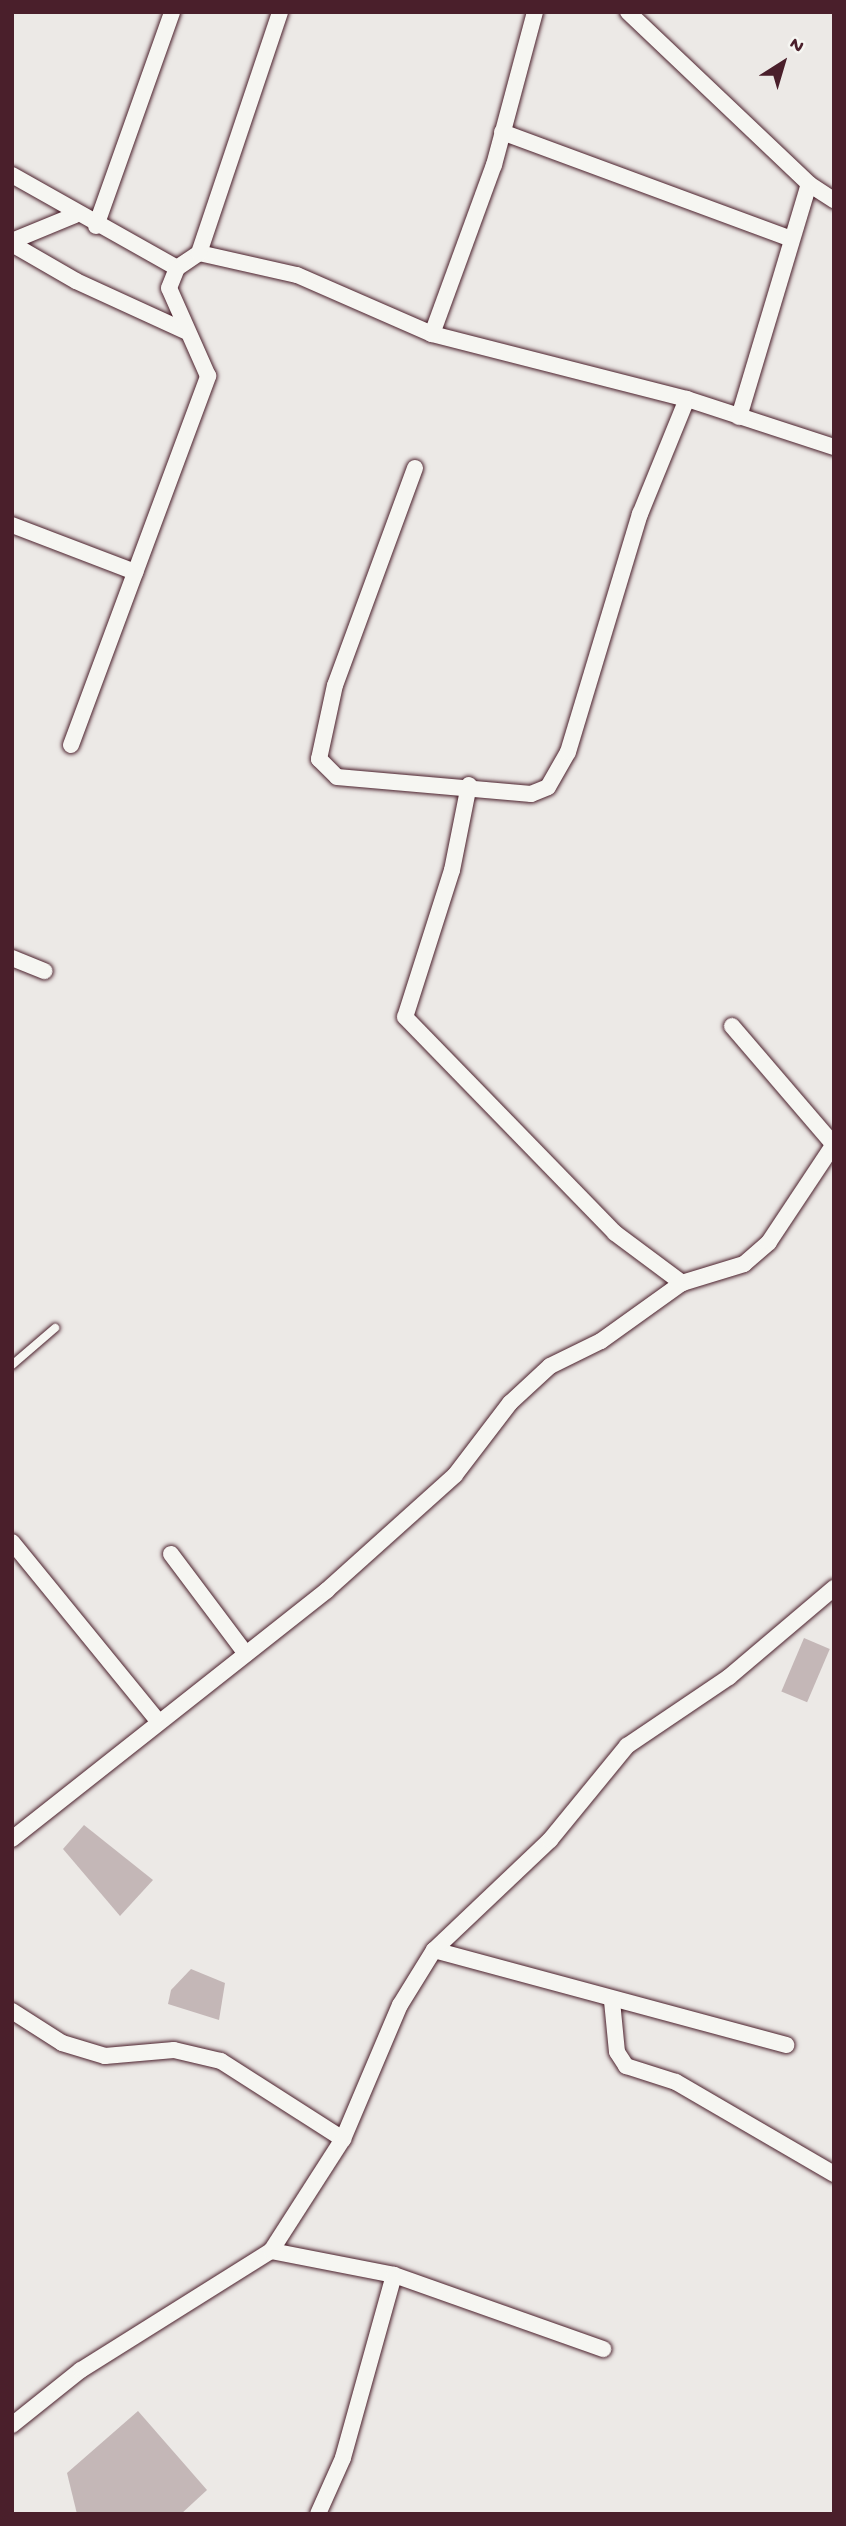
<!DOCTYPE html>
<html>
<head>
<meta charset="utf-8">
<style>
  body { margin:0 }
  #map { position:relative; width:846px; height:2526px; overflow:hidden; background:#ece9e6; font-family:"Gochi Hand",sans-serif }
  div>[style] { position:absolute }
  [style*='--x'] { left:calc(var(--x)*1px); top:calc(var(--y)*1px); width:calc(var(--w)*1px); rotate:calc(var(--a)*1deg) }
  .building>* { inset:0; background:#c4b7b7; transform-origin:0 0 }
  .roads { filter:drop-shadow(0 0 2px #4a1f2b) drop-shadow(0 0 2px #4a1f2b) }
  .service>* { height:8px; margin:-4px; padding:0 4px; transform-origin:4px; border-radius:4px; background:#f6f6f2 }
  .minor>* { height:16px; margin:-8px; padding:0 8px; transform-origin:8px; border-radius:8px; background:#f6f6f2 }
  span { translate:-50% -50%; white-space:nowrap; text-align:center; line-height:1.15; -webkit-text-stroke:7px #f6f6f2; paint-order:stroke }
  .frame { position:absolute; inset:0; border:14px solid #4a1f2b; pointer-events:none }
  .north { position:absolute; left:748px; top:28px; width:70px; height:70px; -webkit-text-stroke:5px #f6f6f2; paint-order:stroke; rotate:37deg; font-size:19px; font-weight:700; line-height:28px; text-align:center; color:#4a1f2b }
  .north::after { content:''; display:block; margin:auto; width:24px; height:32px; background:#4a1f2b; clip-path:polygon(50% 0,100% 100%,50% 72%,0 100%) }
</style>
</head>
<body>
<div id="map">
  <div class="building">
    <div style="left:804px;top:1638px;width:28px;height:58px;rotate:23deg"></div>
    <div style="clip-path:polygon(84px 1825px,153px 1880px,120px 1916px,63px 1849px)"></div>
    <div style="clip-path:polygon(191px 1969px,225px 1983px,219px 2020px,168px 2004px,171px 1990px)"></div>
    <div style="clip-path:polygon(138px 2411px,207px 2490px,181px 2514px,77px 2514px,67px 2473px)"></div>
  </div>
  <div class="roads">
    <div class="service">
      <div style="--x:12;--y:1365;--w:57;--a:-40.7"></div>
    </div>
    <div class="minor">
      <div style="--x:628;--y:12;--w:250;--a:43.5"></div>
      <div style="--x:809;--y:184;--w:30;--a:33"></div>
      <div style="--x:502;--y:132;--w:305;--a:20.3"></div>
      <div style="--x:12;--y:175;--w:189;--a:29.4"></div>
      <div style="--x:96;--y:226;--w:227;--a:-70.4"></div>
      <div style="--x:12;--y:241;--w:68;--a:-22.4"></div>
      <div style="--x:12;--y:244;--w:74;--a:30"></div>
      <div style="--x:76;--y:281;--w:120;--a:24.6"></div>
      <div style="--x:199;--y:253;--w:100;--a:12.7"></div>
      <div style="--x:297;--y:275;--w:147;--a:23.6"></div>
      <div style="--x:432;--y:334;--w:263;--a:14.3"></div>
      <div style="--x:687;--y:399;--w:155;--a:18.1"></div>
      <div style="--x:432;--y:334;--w:180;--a:-69.9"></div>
      <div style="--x:494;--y:165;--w:158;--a:-75"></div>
      <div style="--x:739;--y:417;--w:243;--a:-73.3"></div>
      <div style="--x:415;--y:468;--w:231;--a:110.2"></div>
      <div style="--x:335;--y:685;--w:76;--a:102.2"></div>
      <div style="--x:319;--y:759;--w:25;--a:45"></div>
      <div style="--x:337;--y:777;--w:195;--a:5"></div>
      <div style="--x:531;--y:794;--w:18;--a:-22"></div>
      <div style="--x:548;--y:787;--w:40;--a:-60.3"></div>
      <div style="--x:568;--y:752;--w:249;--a:-73.2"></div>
      <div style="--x:640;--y:514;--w:124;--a:-67.8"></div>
      <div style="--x:12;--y:525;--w:132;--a:20.9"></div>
      <div style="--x:71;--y:745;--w:394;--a:-69.6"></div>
      <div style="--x:208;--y:376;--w:96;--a:-113.9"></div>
      <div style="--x:169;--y:288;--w:22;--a:-68"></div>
      <div style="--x:177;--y:268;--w:27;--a:-34"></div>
      <div style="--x:199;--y:253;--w:254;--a:-71.4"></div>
      <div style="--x:469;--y:785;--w:87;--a:101.3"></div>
      <div style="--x:452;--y:870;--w:154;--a:107.7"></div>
      <div style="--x:405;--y:1017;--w:301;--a:45.8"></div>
      <div style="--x:615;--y:1233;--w:84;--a:36.7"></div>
      <div style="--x:12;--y:958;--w:35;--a:22"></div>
      <div style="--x:732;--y:1026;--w:157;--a:49.4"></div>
      <div style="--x:12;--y:1542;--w:231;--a:50.8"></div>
      <div style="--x:171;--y:1554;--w:125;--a:53.1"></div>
      <div style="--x:12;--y:1839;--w:402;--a:-38.3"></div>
      <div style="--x:327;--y:1590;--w:172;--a:-41.9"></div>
      <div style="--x:455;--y:1475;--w:91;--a:-52.6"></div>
      <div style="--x:510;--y:1403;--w:54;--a:-42.8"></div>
      <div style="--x:550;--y:1366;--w:57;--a:-26.1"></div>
      <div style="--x:601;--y:1341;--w:100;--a:-35.6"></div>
      <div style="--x:682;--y:1283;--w:65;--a:-17"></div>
      <div style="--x:744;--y:1264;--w:33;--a:-41"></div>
      <div style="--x:769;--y:1242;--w:118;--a:-56.4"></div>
      <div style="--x:434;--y:1950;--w:365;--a:15.1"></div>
      <div style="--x:612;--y:2001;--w:51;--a:84.4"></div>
      <div style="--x:617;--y:2052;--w:17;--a:57"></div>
      <div style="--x:626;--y:2066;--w:52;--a:17.7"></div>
      <div style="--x:676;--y:2082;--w:183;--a:30.2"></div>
      <div style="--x:12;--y:2011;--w:59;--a:32.6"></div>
      <div style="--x:62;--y:2043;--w:45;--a:16.8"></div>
      <div style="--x:105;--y:2056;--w:69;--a:-5"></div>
      <div style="--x:174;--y:2050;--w:48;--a:13.2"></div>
      <div style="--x:221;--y:2061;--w:145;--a:32.6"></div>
      <div style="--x:271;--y:2251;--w:125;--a:11"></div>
      <div style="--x:394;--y:2275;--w:190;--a:105.6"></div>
      <div style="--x:343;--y:2458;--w:61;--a:114.1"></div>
      <div style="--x:394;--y:2275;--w:222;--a:19.5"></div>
      <div style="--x:12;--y:2425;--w:88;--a:-38.6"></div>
      <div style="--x:81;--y:2370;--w:224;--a:-32.1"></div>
      <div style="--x:271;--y:2251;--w:133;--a:-57.3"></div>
      <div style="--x:343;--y:2139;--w:146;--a:-67"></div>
      <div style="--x:400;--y:2005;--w:65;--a:-58.3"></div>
      <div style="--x:434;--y:1950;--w:160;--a:-43.5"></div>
      <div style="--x:550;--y:1840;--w:122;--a:-50.7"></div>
      <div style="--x:627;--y:1746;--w:123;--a:-34.1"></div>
      <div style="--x:729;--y:1677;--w:138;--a:-40.3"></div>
    </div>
  </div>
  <div class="frame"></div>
  <div class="north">N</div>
</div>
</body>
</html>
